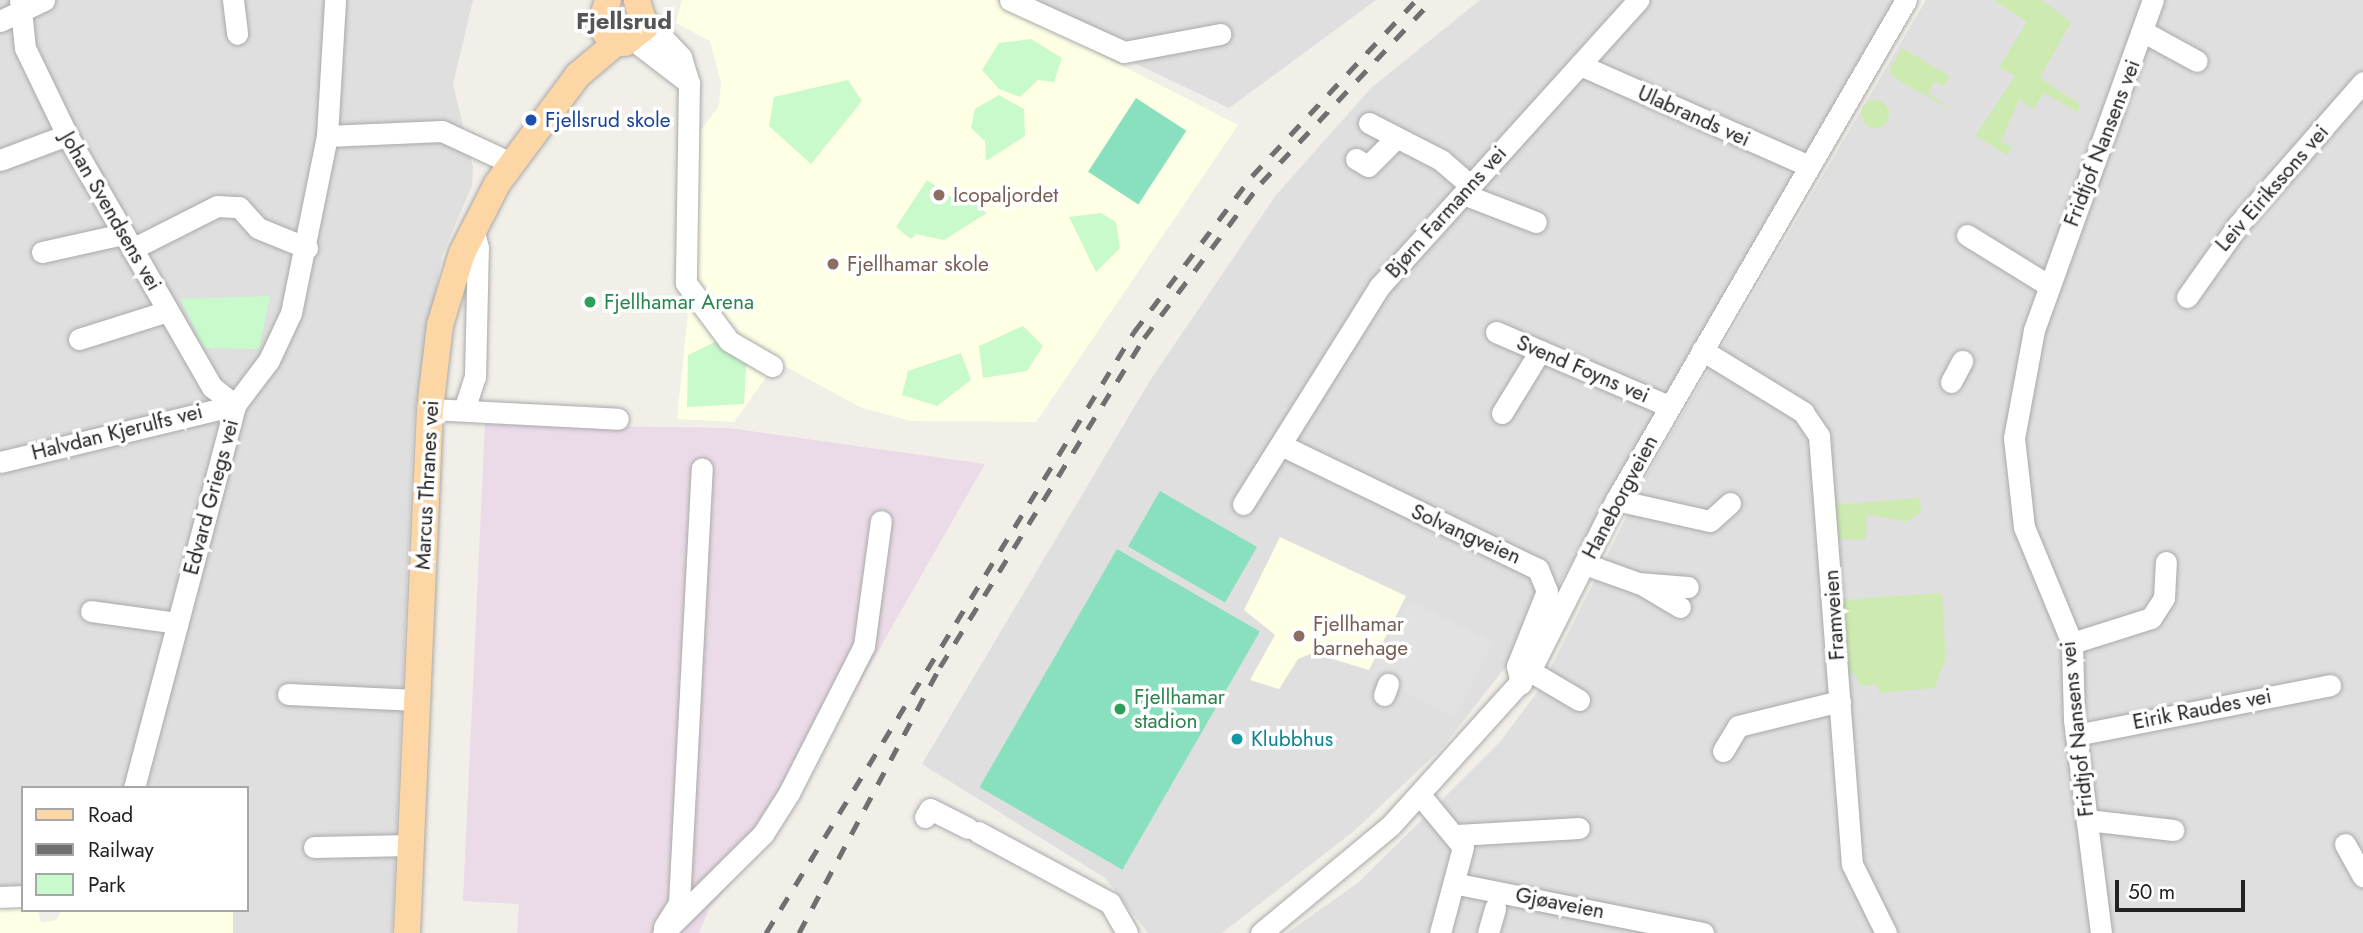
<!DOCTYPE html>
<html>
<head>
<meta charset="utf-8">
<style>
  body { margin:0 }
  #map { position:relative; width:2363px; height:933px; overflow:hidden; background:#f2efe9; font-family:Jost,sans-serif }
  div>[style] { position:absolute }
  [style*='--x'] { left:calc(var(--x)*1px); top:calc(var(--y)*1px); width:calc(var(--w)*1px); rotate:calc(var(--a)*1deg) }
  .residential>* { inset:0; background:#e0dfdf }
  .industrial>* { inset:0; background:#ebdbe8 }
  .education>* { inset:0; background:#ffffe5 }
  .grass>* { inset:0; background:#cdebb0 }
  .round { border-radius:50% }
  .park>* { inset:0; background:#c8facc }
  .pitch>* { inset:0; background:#88e0be; transform-origin:0 0 }
  .parking>* { inset:0; background:#e2e2e2; transform-origin:0 0 }
  .roads { filter:drop-shadow(0 0 2px #a9a9a9) drop-shadow(0 0 2px #a9a9a9) }
  .minor>* { height:21px; margin:-10.5px; padding:0 10.5px; transform-origin:10.5px; border-radius:10.5px; background:#fff }
  .major>* { height:26px; margin:-13px; padding:0 13px; transform-origin:13px; border-radius:13px; background:#fcd6a4 }
  .rail>* { height:5px; margin-top:-2.5px; transform-origin:0; background:repeating-linear-gradient(90deg,#707070 0 14px,transparent 0 28px) }
  .dots>* { width:19px; height:19px; translate:-50% -50%; box-sizing:border-box; border:4px solid #fff; border-radius:50% }
  span { translate:-50% -50%; white-space:nowrap; text-align:center; line-height:1.15; -webkit-text-stroke:7px #fff; paint-order:stroke }
  .street-label { font-size:21px; color:#222 }
  .transit-label { font-size:21px; color:#164399 }
  .left { translate:0 -50%; text-align:left }
  .education-label { font-size:21px; color:#785e54 }
  .leisure-label { font-size:21px; color:#27864d }
  .culture-label { font-size:21px; color:#0d838f }
  .quarter-label { font-size:24px; color:#555; font-weight:700 }
  .legend { position:absolute; left:21px; top:786px; width:228px; height:126px; box-sizing:border-box; background:#fff; border:2px solid #a7a7a7; margin:0; padding:9px 12px; list-style:none; font-size:21px; color:#222 }
  .legend li { display:flex; align-items:center; gap:14px; height:35px }
  .legend b { width:35px; border:2px solid #a7a7a7 }
  .scale { position:absolute; left:2115px; top:880px; width:130px; height:32px; box-sizing:border-box; border:4px solid #222; border-top:0; padding-left:9px; font-size:21px; line-height:24px; white-space:nowrap; color:#222; -webkit-text-stroke:5px #fff; paint-order:stroke }
</style>
</head>
<body>
<div id="map">
  <div class="residential">
    <div style="clip-path:polygon(0 0,473px 0,453px 84px,473px 167px,472px 186px,442px 255px,414px 414px,392px 933px,233px 933px,233px 910px,247px 910px,247px 788px,23px 788px,23px 909px,0 910px)"></div>
    <div style="clip-path:polygon(1002px 0,1376px 0,1229px 108px)"></div>
    <div style="clip-path:polygon(1480px 0,1894px 0,1529px 637px,1443px 747px,1354px 831px,1222px 933px,1148px 933px,1105px 878px,922px 764px,1151px 379px,1276px 195px,1371px 88px)"></div>
    <div style="clip-path:polygon(1926px 0,2363px 0,2363px 933px,1287px 933px,1359px 882px,1500px 742px,1541px 687px,1652px 466px)"></div>
  </div>
  <div class="industrial">
    <div style="clip-path:polygon(485px 424px,729px 428px,985px 464px,777px 828px,709px 909px,699px 933px,517px 933px,519px 904px,463px 901px)"></div>
  </div>
  <div class="education">
    <div style="clip-path:polygon(682px 0,994px 0,1238px 125px,1036px 422px,910px 421px,860px 407px,777px 362px,734px 422px,677px 419px,693px 265px,682px 155px,719px 106px,721px 83px,710px 41px,676px 23px)"></div>
    <div style="clip-path:polygon(1280px 537px,1406px 596px,1369px 670px,1313px 653px,1298px 659px,1279px 689px,1250px 680px,1275px 635px,1244px 610px)"></div>
    <div style="clip-path:polygon(0 906px,38px 910px,41px 923px,56px 920px,62px 910px,233px 910px,233px 933px,0 933px)"></div>
  </div>
  <div class="grass">
    <div style="clip-path:polygon(1994px 0,2042px 0,2071px 22px,2040px 78px,2081px 105px,2077px 112px,2044px 93px,2033px 109px,2019px 100px,2001px 141px,2012px 147px,2007px 155px,1975px 136px,2015px 76px,1999px 67px,2027px 22px)"></div>
    <div style="clip-path:polygon(1902px 48px,1950px 76px,1944px 86px,1935px 81px,1928px 93px,1955px 112px,1896px 79px,1889px 70px)"></div>
    <div class="round" style="left:1861px;top:100px;width:28px;height:28px"></div>
    <div style="clip-path:polygon(1919px 498px,1922px 511px,1907px 522px,1867px 514px,1866px 540px,1835px 539px,1834px 505px)"></div>
    <div style="clip-path:polygon(1942px 593px,1946px 659px,1934px 688px,1879px 693px,1878px 685px,1860px 685px,1854px 673px,1844px 675px,1839px 600px)"></div>
  </div>
  <div class="park">
    <div style="clip-path:polygon(1031px 39px,1062px 58px,1054px 82px,1038px 80px,1020px 97px,999px 89px,982px 70px,999px 43px)"></div>
    <div style="clip-path:polygon(848px 80px,862px 101px,811px 164px,769px 126px,774px 97px)"></div>
    <div style="clip-path:polygon(999px 95px,1024px 109px,1025px 136px,986px 161px,985px 141px,971px 128px,975px 109px)"></div>
    <div style="clip-path:polygon(927px 180px,951px 197px,957px 190px,987px 213px,944px 240px,916px 234px,911px 239px,896px 227px)"></div>
    <div style="clip-path:polygon(1101px 213px,1116px 222px,1120px 248px,1096px 272px,1069px 217px)"></div>
    <div style="clip-path:polygon(270px 296px,259px 349px,204px 348px,180px 299px)"></div>
    <div style="clip-path:polygon(1023px 326px,1043px 346px,1027px 371px,983px 378px,979px 346px)"></div>
    <div style="clip-path:polygon(719px 340px,755px 362px,746px 367px,744px 404px,687px 407px,688px 355px)"></div>
    <div style="clip-path:polygon(961px 353px,971px 380px,937px 406px,902px 395px,908px 371px)"></div>
  </div>
  <div class="pitch">
    <div style="left:1136px;top:98px;width:60px;height:88px;rotate:33deg"></div>
    <div style="left:1160px;top:491px;width:112px;height:64px;rotate:30deg"></div>
    <div style="left:1117px;top:549px;width:165px;height:275px;rotate:30deg"></div>
  </div>
  <div class="parking">
    <div style="left:1409px;top:600px;width:94px;height:84px;rotate:27deg"></div>
  </div>
  <div class="roads">
    <div class="minor">
      <div style="--x:20;--y:0;--w:48;--a:84.1"></div>
      <div style="--x:25;--y:48;--w:97;--a:64.2"></div>
      <div style="--x:67;--y:135;--w:291;--a:60.1"></div>
      <div style="--x:212;--y:387;--w:29;--a:38"></div>
      <div style="--x:233;--y:0;--w:34;--a:83"></div>
      <div style="--x:1010;--y:0;--w:125;--a:24.5"></div>
      <div style="--x:1124;--y:52;--w:98;--a:-10.6"></div>
      <div style="--x:0;--y:21;--w:49;--a:-25.5"></div>
      <div style="--x:647;--y:21;--w:50;--a:46.6"></div>
      <div style="--x:681;--y:57;--w:27;--a:73"></div>
      <div style="--x:689;--y:83;--w:200;--a:90.9"></div>
      <div style="--x:686;--y:283;--w:72;--a:53.4"></div>
      <div style="--x:729;--y:341;--w:50;--a:30.2"></div>
      <div style="--x:2144;--y:32;--w:60;--a:28.7"></div>
      <div style="--x:633;--y:40;--w:71;--a:37.5"></div>
      <div style="--x:1580;--y:65;--w:250;--a:23.8"></div>
      <div style="--x:1369;--y:123;--w:81;--a:27.2"></div>
      <div style="--x:1441;--y:160;--w:38;--a:41"></div>
      <div style="--x:327;--y:136;--w:115;--a:-2.5"></div>
      <div style="--x:442;--y:131;--w:76;--a:24.9"></div>
      <div style="--x:1356;--y:159;--w:14;--a:30"></div>
      <div style="--x:1368;--y:166;--w:40;--a:-45"></div>
      <div style="--x:0;--y:160;--w:72;--a:-20.5"></div>
      <div style="--x:1463;--y:194;--w:78;--a:21"></div>
      <div style="--x:1967;--y:235;--w:95;--a:31.7"></div>
      <div style="--x:132;--y:249;--w:95;--a:-26.8"></div>
      <div style="--x:217;--y:206;--w:22;--a:3"></div>
      <div style="--x:239;--y:207;--w:28;--a:48"></div>
      <div style="--x:258;--y:228;--w:53;--a:22.2"></div>
      <div style="--x:42;--y:252;--w:83;--a:-12.5"></div>
      <div style="--x:2187;--y:297;--w:88;--a:-54.7"></div>
      <div style="--x:2238;--y:225;--w:190;--a:-48.8"></div>
      <div style="--x:1496;--y:332;--w:188;--a:23.2"></div>
      <div style="--x:79;--y:339;--w:93;--a:-17.5"></div>
      <div style="--x:1702;--y:350;--w:119;--a:31.5"></div>
      <div style="--x:1803;--y:412;--w:29;--a:56"></div>
      <div style="--x:1819;--y:436;--w:429;--a:85.6"></div>
      <div style="--x:1852;--y:864;--w:77;--a:63.8"></div>
      <div style="--x:1951;--y:382;--w:24;--a:-62"></div>
      <div style="--x:430;--y:409;--w:188;--a:3"></div>
      <div style="--x:464;--y:410;--w:35;--a:-72"></div>
      <div style="--x:475;--y:377;--w:129;--a:-88.7"></div>
      <div style="--x:478;--y:248;--w:21;--a:-104"></div>
      <div style="--x:1502;--y:413;--w:73;--a:-58.5"></div>
      <div style="--x:1281;--y:445;--w:285;--a:25.8"></div>
      <div style="--x:1538;--y:569;--w:24;--a:68"></div>
      <div style="--x:1547;--y:591;--w:81;--a:111.8"></div>
      <div style="--x:1517;--y:666;--w:18;--a:77"></div>
      <div style="--x:0;--y:462;--w:242;--a:-13.6"></div>
      <div style="--x:1616;--y:500;--w:96;--a:12.6"></div>
      <div style="--x:1710;--y:521;--w:27;--a:-42"></div>
      <div style="--x:1243;--y:504;--w:256;--a:-57.9"></div>
      <div style="--x:1379;--y:287;--w:387;--a:-47.9"></div>
      <div style="--x:1585;--y:564;--w:56;--a:19.7"></div>
      <div style="--x:1638;--y:583;--w:50;--a:4.6"></div>
      <div style="--x:1643;--y:585;--w:43;--a:30.7"></div>
      <div style="--x:91;--y:611;--w:87;--a:7.9"></div>
      <div style="--x:2072;--y:643;--w:83;--a:-17.6"></div>
      <div style="--x:2151;--y:618;--w:24;--a:-57"></div>
      <div style="--x:2164;--y:598;--w:36;--a:-87"></div>
      <div style="--x:1530;--y:671;--w:57;--a:30.6"></div>
      <div style="--x:288;--y:694;--w:129;--a:2.7"></div>
      <div style="--x:1384;--y:695;--w:12;--a:-70"></div>
      <div style="--x:2076;--y:735;--w:259;--a:-11.1"></div>
      <div style="--x:1723;--y:751;--w:29;--a:-59"></div>
      <div style="--x:1738;--y:726;--w:105;--a:-13.8"></div>
      <div style="--x:134;--y:788;--w:396;--a:-75.2"></div>
      <div style="--x:235;--y:405;--w:56;--a:-52.9"></div>
      <div style="--x:269;--y:360;--w:52;--a:-64.9"></div>
      <div style="--x:291;--y:313;--w:181;--a:-78.5"></div>
      <div style="--x:327;--y:136;--w:136;--a:-86.6"></div>
      <div style="--x:1420;--y:795;--w:67;--a:50.4"></div>
      <div style="--x:1463;--y:847;--w:89;--a:105"></div>
      <div style="--x:925;--y:817;--w:9;--a:-58"></div>
      <div style="--x:930;--y:809;--w:42;--a:26.6"></div>
      <div style="--x:2087;--y:820;--w:87;--a:6.6"></div>
      <div style="--x:978;--y:832;--w:150;--a:28.3"></div>
      <div style="--x:1110;--y:903;--w:34;--a:60"></div>
      <div style="--x:1457;--y:835;--w:122;--a:-3.3"></div>
      <div style="--x:2345;--y:844;--w:37;--a:61"></div>
      <div style="--x:314;--y:847;--w:98;--a:-1.2"></div>
      <div style="--x:1458;--y:884;--w:250;--a:11.3"></div>
      <div style="--x:0;--y:897;--w:23;--a:-2"></div>
      <div style="--x:664;--y:927;--w:28;--a:-58"></div>
      <div style="--x:679;--y:903;--w:435;--a:-87"></div>
      <div style="--x:663;--y:933;--w:141;--a:-44.7"></div>
      <div style="--x:763;--y:834;--w:49;--a:-57.6"></div>
      <div style="--x:789;--y:793;--w:165;--a:-63"></div>
      <div style="--x:864;--y:646;--w:126;--a:-82.3"></div>
      <div style="--x:1261;--y:933;--w:169;--a:-39.7"></div>
      <div style="--x:1391;--y:825;--w:207;--a:-47.9"></div>
      <div style="--x:1530;--y:671;--w:191;--a:-63.3"></div>
      <div style="--x:1616;--y:500;--w:578;--a:-59.89"></div>
      <div style="--x:1488;--y:933;--w:26;--a:-74"></div>
      <div style="--x:2101;--y:933;--w:215;--a:-97.2"></div>
      <div style="--x:2074;--y:720;--w:77;--a:-91.5"></div>
      <div style="--x:2072;--y:643;--w:126;--a:-112.5"></div>
      <div style="--x:2024;--y:527;--w:90;--a:-96.4"></div>
      <div style="--x:2014;--y:438;--w:110;--a:-79.5"></div>
      <div style="--x:2034;--y:330;--w:351;--a:-70.2"></div>
    </div>
    <div class="major">
      <div style="--x:608;--y:0;--w:27;--a:107"></div>
      <div style="--x:600;--y:26;--w:18;--a:52"></div>
      <div style="--x:611;--y:40;--w:14;--a:12"></div>
      <div style="--x:625;--y:43;--w:26;--a:-39"></div>
      <div style="--x:645;--y:27;--w:28;--a:-107"></div>
      <div style="--x:407;--y:933;--w:525;--a:-87.49"></div>
      <div style="--x:430;--y:409;--w:85;--a:-83.2"></div>
      <div style="--x:440;--y:325;--w:75;--a:-73"></div>
      <div style="--x:462;--y:253;--w:77;--a:-63.1"></div>
      <div style="--x:497;--y:184;--w:136;--a:-53.4"></div>
      <div style="--x:578;--y:75;--w:51;--a:-40.2"></div>
    </div>
  </div>
  <div class="rail">
    <div style="--x:766;--y:933;--w:705;--a:-58.52"></div>
    <div style="--x:1134;--y:332;--w:196;--a:-52.9"></div>
    <div style="--x:1252;--y:176;--w:241;--a:-47"></div>
    <div style="--x:799;--y:933;--w:301;--a:-62.1"></div>
    <div style="--x:940;--y:667;--w:387;--a:-58.2"></div>
    <div style="--x:1144;--y:338;--w:194;--a:-53"></div>
    <div style="--x:1261;--y:183;--w:250;--a:-46.9"></div>
  </div>
  <div class="dots">
    <div style="left:531px;top:120px;background:#1a4fb4"></div>
    <div style="left:939px;top:195px;background:#8d6e63"></div>
    <div style="left:833px;top:264px;background:#8d6e63"></div>
    <div style="left:590px;top:302px;background:#2e9e5b"></div>
    <div style="left:1299px;top:636px;background:#8d6e63"></div>
    <div style="left:1120px;top:709px;background:#2e9e5b"></div>
    <div style="left:1237px;top:739px;background:#0f9aa8"></div>
  </div>
  <div class="street-label">
    <span style="left:1694px;top:116px;rotate:24deg">Ulabrands vei</span>
    <span style="left:2102px;top:143px;rotate:-69deg">Fridtjof Nansens vei</span>
    <span style="left:2272px;top:188px;rotate:-49deg">Leiv Eirikssons vei</span>
    <span style="left:111px;top:211px;rotate:60deg">Johan Svendsens vei</span>
    <span style="left:1446px;top:212px;rotate:-48deg">Bjørn Farmanns vei</span>
    <span style="left:1583px;top:369px;rotate:23deg">Svend Foyns vei</span>
    <span style="left:117px;top:432px;rotate:-14deg">Halvdan Kjerulfs vei</span>
    <span style="left:427px;top:485px;rotate:-87deg">Marcus Thranes vei</span>
    <span style="left:211px;top:497px;rotate:-75deg">Edvard Griegs vei</span>
    <span style="left:1620px;top:497px;rotate:-62deg">Haneborgveien</span>
    <span style="left:1466px;top:534px;rotate:24deg">Solvangveien</span>
    <span style="left:1834px;top:615px;rotate:-94deg">Framveien</span>
    <span style="left:2202px;top:709px;rotate:-11deg">Eirik Raudes vei</span>
    <span style="left:2077px;top:729px;rotate:-96deg">Fridtjof Nansens vei</span>
    <span style="left:1560px;top:903px;rotate:11deg">Gjøaveien</span>
  </div>
  <div class="transit-label">
    <span class="left" style="left:545px;top:120px">Fjellsrud skole</span>
  </div>
  <div class="education-label">
    <span class="left" style="left:953px;top:195px">Icopaljordet</span>
    <span class="left" style="left:847px;top:264px">Fjellhamar skole</span>
    <span class="left" style="left:1313px;top:636px">Fjellhamar<br>barnehage</span>
  </div>
  <div class="leisure-label">
    <span class="left" style="left:604px;top:302px">Fjellhamar Arena</span>
    <span class="left" style="left:1134px;top:709px">Fjellhamar<br>stadion</span>
  </div>
  <div class="culture-label">
    <span class="left" style="left:1251px;top:739px">Klubbhus</span>
  </div>
  <div class="quarter-label">
    <span style="left:624px;top:21px">Fjellsrud</span>
  </div>
  <ul class="legend">
  <li><b style="height:9px;background:#fcd6a4"></b>Road</li>
  <li><b style="height:9px;background:#707070"></b>Railway</li>
  <li><b style="height:19px;background:#c8facc"></b>Park</li>
  </ul>
  <div class="scale">50 m</div>
</div>
</body>
</html>
